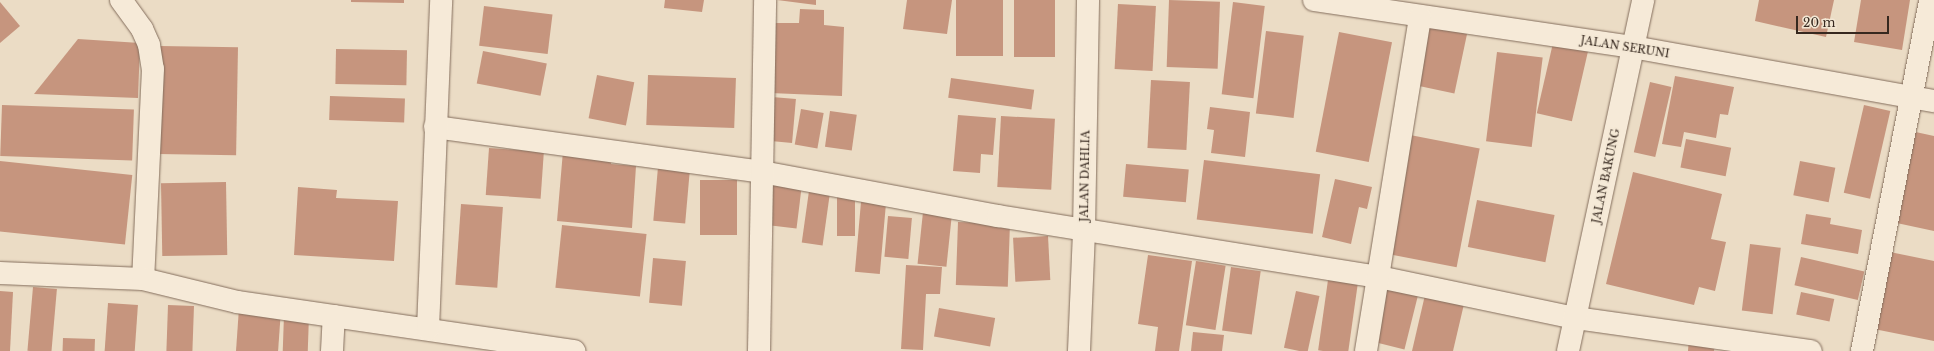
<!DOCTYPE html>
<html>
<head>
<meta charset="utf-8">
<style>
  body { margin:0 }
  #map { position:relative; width:1934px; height:351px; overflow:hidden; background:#ebdcc5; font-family:"Libre Baskerville",serif }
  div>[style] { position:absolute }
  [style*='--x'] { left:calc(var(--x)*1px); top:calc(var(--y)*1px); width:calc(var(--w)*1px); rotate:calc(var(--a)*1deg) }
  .building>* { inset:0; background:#c6957e; transform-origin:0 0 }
  .roads { filter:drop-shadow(0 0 1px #846e5d) drop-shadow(0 0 1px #846e5d) }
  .minor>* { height:22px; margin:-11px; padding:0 11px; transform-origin:11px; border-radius:11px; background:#f6ead8 }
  span { translate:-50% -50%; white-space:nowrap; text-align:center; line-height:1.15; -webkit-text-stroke:3px #f3e7d4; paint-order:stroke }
  .street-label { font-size:11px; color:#36281f }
  .scale { position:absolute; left:1796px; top:16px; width:93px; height:18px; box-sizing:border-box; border:2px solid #36281f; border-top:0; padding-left:5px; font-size:12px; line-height:14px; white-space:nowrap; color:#36281f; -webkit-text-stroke:3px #f3e7d4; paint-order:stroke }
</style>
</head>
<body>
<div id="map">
  <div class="building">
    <div style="clip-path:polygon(351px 0,404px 0,404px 3px,351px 2px)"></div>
    <div style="clip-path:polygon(665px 0,704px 0,702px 12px,664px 8px)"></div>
    <div style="clip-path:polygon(777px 0,816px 0,816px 5px)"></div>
    <div style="clip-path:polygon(907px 0,952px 0,947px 34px,903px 29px)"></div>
    <div style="left:956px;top:0;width:47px;height:56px"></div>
    <div style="left:1014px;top:0;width:41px;height:57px"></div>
    <div style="left:1169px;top:0;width:51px;height:67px;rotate:2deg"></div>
    <div style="clip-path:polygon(1759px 0,1834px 0,1826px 37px,1755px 21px)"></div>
    <div style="clip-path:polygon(1861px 0,1910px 0,1902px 50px,1854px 42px)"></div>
    <div style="clip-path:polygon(0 2px,20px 26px,0 43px)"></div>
    <div style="left:1233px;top:2px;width:32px;height:93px;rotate:7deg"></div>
    <div style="left:1118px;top:4px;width:38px;height:65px;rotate:3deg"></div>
    <div style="left:484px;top:6px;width:69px;height:40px;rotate:7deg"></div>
    <div style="clip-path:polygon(800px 9px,824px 10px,824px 25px,844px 27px,842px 96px,770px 93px,773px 23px,799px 23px)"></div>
    <div style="left:1426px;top:25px;width:42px;height:61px;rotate:12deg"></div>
    <div style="left:1266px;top:31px;width:38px;height:83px;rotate:7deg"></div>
    <div style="left:1339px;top:32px;width:54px;height:122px;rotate:11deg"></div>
    <div style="clip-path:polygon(78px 39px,140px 43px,138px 98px,34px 94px)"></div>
    <div style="left:1553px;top:43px;width:36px;height:72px;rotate:13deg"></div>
    <div style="left:160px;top:46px;width:78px;height:108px;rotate:1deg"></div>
    <div style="left:336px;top:49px;width:71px;height:35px;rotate:1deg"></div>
    <div style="left:483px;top:51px;width:65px;height:33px;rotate:11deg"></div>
    <div style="left:1497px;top:52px;width:46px;height:90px;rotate:7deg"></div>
    <div style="left:597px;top:75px;width:38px;height:44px;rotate:11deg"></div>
    <div style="left:648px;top:75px;width:88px;height:50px;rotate:2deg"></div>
    <div style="clip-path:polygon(1675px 76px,1734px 87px,1728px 115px,1720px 114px,1716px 138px,1684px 132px,1681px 147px,1662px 144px)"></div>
    <div style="left:951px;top:78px;width:84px;height:20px;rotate:8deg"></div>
    <div style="left:1151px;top:80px;width:39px;height:68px;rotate:3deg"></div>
    <div style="left:1650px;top:82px;width:22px;height:72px;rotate:13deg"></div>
    <div style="left:330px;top:96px;width:75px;height:24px;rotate:2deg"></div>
    <div style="left:772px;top:97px;width:24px;height:44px;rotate:5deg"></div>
    <div style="left:2px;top:105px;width:132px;height:51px;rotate:2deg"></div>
    <div style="left:1864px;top:105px;width:27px;height:90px;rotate:13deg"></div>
    <div style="clip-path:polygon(1210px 107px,1250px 112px,1245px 157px,1211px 153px,1214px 130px,1207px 129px)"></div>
    <div style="left:801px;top:109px;width:23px;height:36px;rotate:10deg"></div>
    <div style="left:830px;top:111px;width:27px;height:36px;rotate:8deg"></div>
    <div style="clip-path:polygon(958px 115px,996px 118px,993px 155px,981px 154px,980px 173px,953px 171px)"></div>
    <div style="left:1001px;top:116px;width:54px;height:71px;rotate:3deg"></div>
    <div style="clip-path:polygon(1911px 131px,1934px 136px,1934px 231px,1892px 222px)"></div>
    <div style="left:1410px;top:135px;width:71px;height:121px;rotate:11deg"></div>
    <div style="left:1686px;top:139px;width:46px;height:29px;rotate:11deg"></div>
    <div style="left:489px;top:148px;width:55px;height:47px;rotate:4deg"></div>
    <div style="clip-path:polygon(563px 151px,612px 155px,611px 164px,636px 166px,632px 228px,557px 221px)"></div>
    <div style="left:1204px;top:160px;width:117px;height:60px;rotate:7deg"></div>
    <div style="left:0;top:161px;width:133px;height:70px;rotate:6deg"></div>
    <div style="left:1800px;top:161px;width:36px;height:35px;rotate:11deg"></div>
    <div style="left:1126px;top:164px;width:63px;height:33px;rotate:5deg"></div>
    <div style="left:658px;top:167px;width:32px;height:54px;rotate:5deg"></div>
    <div style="clip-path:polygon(1633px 172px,1722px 194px,1711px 239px,1726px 242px,1715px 291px,1699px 287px,1694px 305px,1606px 284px)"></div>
    <div style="clip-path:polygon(1335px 179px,1372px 187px,1367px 209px,1359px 207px,1351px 244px,1322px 237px)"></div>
    <div style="left:700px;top:180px;width:37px;height:55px"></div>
    <div style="left:226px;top:182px;width:73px;height:65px;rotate:89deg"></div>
    <div style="left:770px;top:182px;width:32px;height:43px;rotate:7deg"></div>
    <div style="clip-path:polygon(298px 187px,337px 190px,336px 198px,398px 201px,394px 261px,294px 255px)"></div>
    <div style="left:809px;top:191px;width:21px;height:52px;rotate:8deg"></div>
    <div style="left:837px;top:195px;width:18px;height:41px"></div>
    <div style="left:1477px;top:200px;width:79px;height:48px;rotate:11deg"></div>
    <div style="left:861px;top:202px;width:25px;height:70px;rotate:5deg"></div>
    <div style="left:461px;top:204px;width:42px;height:81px;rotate:4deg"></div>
    <div style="left:923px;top:212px;width:29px;height:52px;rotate:6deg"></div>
    <div style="clip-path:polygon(1806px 214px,1831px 218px,1830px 224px,1862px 230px,1858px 254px,1801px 244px)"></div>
    <div style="left:888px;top:216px;width:24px;height:41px;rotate:5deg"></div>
    <div style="left:958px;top:222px;width:52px;height:63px;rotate:2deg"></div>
    <div style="left:562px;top:225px;width:85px;height:63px;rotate:6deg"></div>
    <div style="left:1048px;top:236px;width:44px;height:35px;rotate:87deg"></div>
    <div style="left:1750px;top:244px;width:31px;height:67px;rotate:7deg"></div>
    <div style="clip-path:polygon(1890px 252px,1934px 261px,1934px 341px,1874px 329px)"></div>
    <div style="clip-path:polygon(1148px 255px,1192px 261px,1179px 351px,1155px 351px,1158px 327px,1138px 324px)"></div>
    <div style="left:1801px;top:257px;width:65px;height:29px;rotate:13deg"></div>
    <div style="left:653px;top:258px;width:33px;height:45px;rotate:5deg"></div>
    <div style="left:1196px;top:261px;width:30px;height:65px;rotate:9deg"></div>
    <div style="clip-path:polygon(906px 265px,942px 267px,940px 294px,926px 294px,923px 350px,901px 349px)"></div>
    <div style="left:1231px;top:267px;width:30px;height:64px;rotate:8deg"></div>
    <div style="left:1328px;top:280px;width:30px;height:71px;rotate:8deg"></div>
    <div style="left:33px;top:287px;width:24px;height:64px;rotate:5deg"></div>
    <div style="left:1385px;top:287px;width:34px;height:56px;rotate:14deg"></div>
    <div style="clip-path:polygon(0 291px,13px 292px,10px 351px,0 351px)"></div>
    <div style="left:1296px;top:291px;width:24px;height:58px;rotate:12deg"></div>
    <div style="left:1801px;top:292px;width:34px;height:23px;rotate:12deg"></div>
    <div style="clip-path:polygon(1425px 295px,1464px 304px,1453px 351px,1412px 351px)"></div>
    <div style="left:108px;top:303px;width:30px;height:48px;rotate:4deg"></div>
    <div style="left:168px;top:305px;width:26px;height:46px;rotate:2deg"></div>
    <div style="left:239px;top:308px;width:42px;height:43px;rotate:4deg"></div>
    <div style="left:939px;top:308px;width:57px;height:29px;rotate:10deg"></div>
    <div style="left:284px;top:315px;width:25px;height:36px;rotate:2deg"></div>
    <div style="clip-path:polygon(1193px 332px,1224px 335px,1222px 351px,1191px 351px)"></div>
    <div style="left:63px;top:338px;width:32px;height:13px;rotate:2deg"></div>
    <div style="clip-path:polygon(1689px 338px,1715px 341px,1714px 351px,1688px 351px)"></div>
  </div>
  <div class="roads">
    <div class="minor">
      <div style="--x:121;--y:0;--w:36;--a:54"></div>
      <div style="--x:142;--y:29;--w:17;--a:66"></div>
      <div style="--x:149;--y:45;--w:24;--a:81"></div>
      <div style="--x:153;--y:69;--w:210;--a:92.7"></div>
      <div style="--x:1314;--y:0;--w:322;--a:8.4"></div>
      <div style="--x:1633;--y:47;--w:306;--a:10.2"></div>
      <div style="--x:435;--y:127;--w:330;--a:7.8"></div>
      <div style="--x:762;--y:172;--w:240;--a:10.6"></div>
      <div style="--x:998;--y:216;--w:386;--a:9.1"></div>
      <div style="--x:1379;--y:277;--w:200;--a:11.8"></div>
      <div style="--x:1575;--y:318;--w:238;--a:8"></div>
      <div style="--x:0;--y:273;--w:143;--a:2.4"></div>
      <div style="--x:143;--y:279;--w:97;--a:13.7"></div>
      <div style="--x:237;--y:302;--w:341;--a:8.3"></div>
      <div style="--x:428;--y:329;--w:329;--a:-87.7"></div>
      <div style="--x:332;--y:351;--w:35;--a:-87"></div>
      <div style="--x:759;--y:351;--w:351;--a:-89"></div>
      <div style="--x:1079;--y:351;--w:120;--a:-87.6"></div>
      <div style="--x:1084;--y:231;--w:231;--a:-89"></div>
      <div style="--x:1366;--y:351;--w:338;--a:-80.8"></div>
      <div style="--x:1568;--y:351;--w:359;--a:-77.9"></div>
      <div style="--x:1862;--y:351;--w:358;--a:-79"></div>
    </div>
  </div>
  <div class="street-label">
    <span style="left:1625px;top:47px;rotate:9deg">JALAN SERUNI</span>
    <span style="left:1085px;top:176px;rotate:-89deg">JALAN DAHLIA</span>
    <span style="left:1606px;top:176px;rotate:-78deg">JALAN BAKUNG</span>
  </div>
  <div class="scale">20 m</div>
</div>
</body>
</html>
